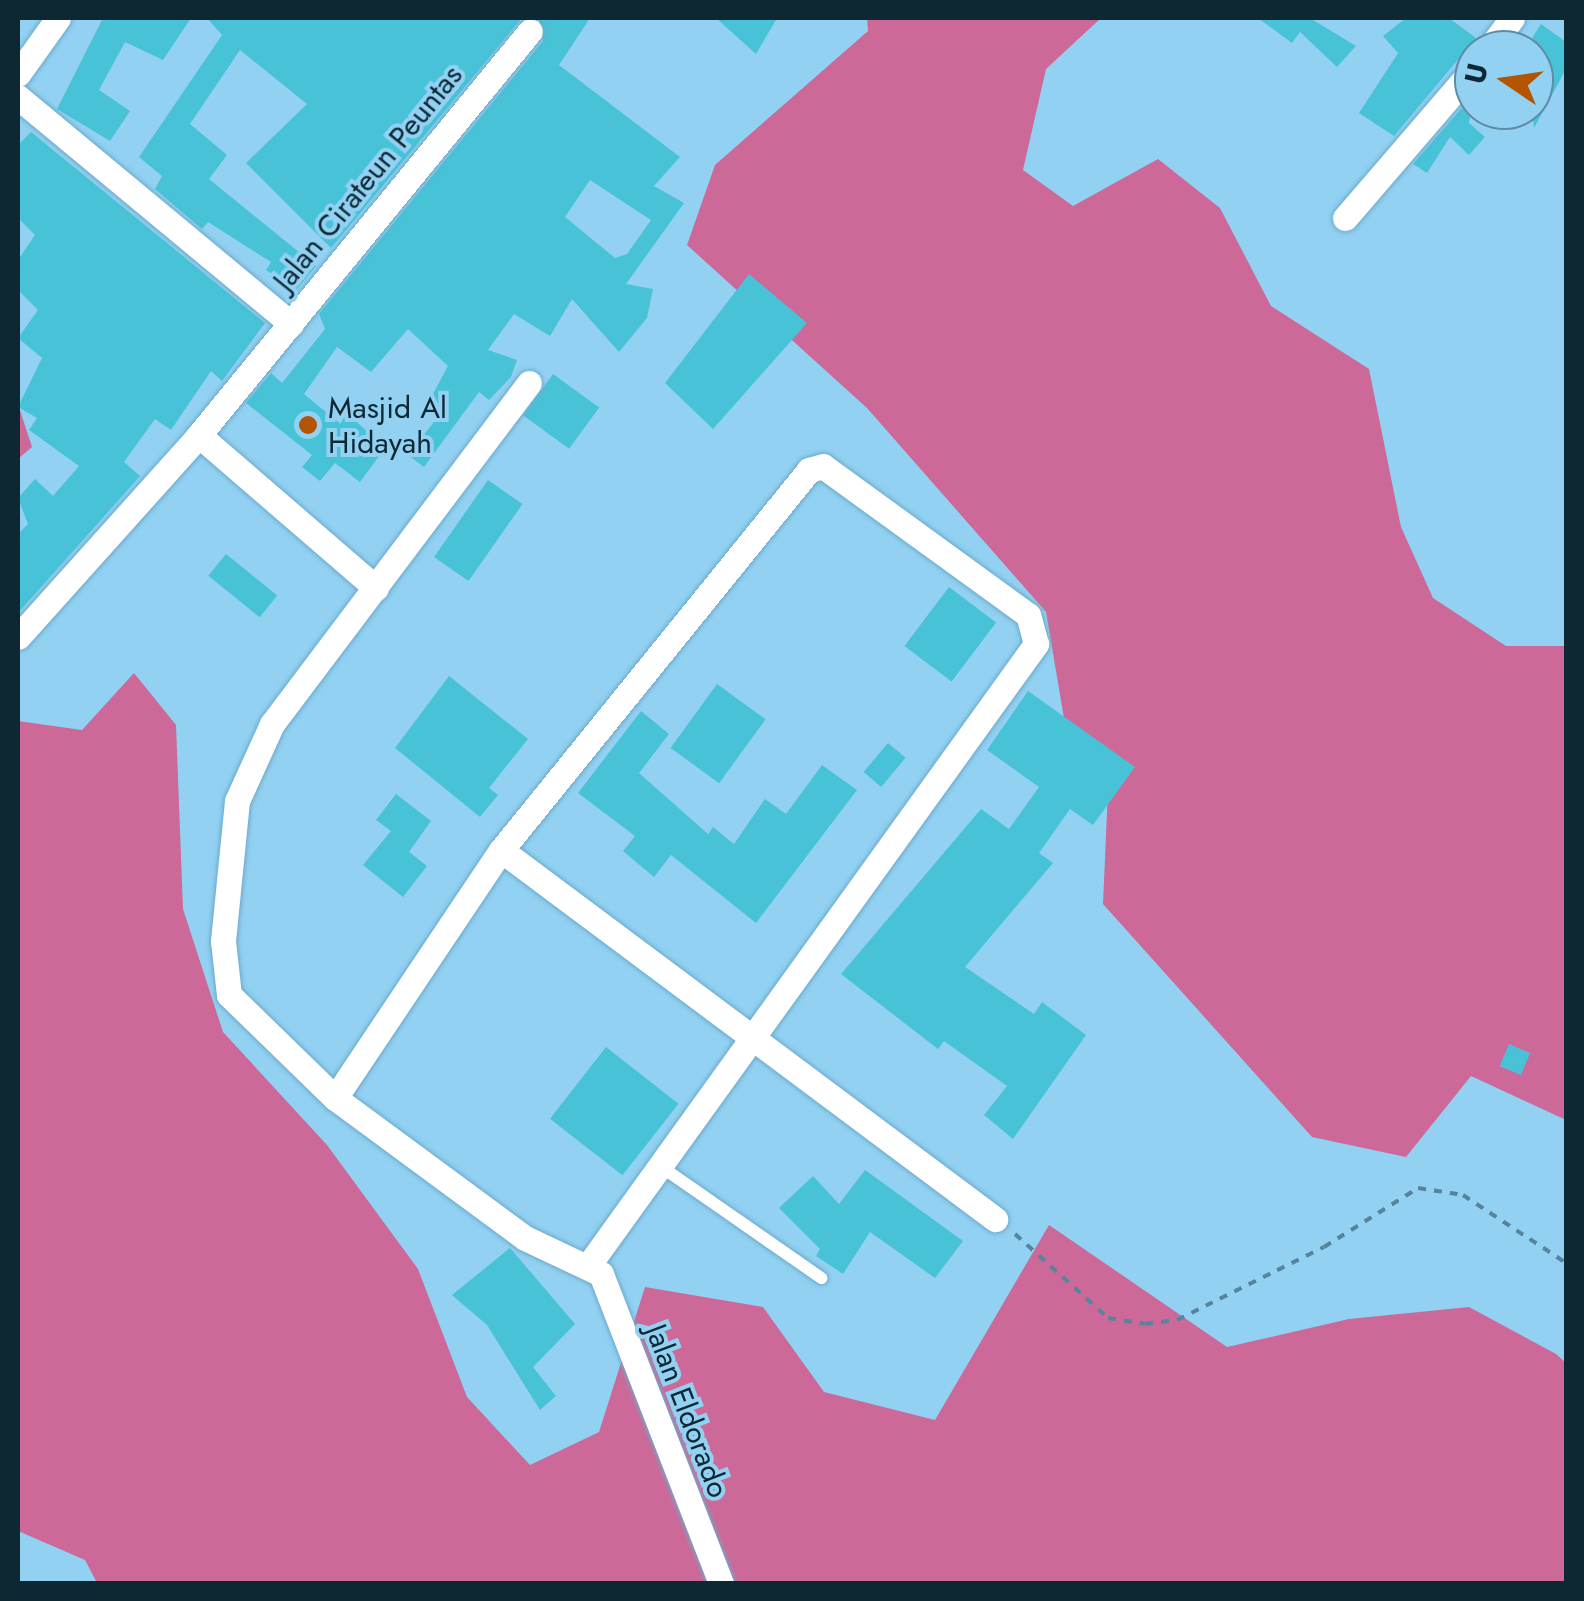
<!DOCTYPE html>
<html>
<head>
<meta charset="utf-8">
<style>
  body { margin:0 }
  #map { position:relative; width:1584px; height:1601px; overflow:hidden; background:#92d1f2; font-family:Jost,sans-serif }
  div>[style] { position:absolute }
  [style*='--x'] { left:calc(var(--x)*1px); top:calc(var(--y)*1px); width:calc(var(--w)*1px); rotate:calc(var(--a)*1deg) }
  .forest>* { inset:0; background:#cd6999 }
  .building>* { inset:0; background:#48c2d7; transform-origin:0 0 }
  .path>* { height:4px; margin-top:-2px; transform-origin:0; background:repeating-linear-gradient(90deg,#56849c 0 8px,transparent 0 16px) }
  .roads { filter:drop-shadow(0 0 2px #6caaca) drop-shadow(0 0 2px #6caaca) }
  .service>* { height:12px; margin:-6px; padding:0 6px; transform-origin:6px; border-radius:6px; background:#fff }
  .minor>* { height:25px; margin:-12.5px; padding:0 12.5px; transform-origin:12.5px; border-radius:12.5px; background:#fff }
  .dots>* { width:28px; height:28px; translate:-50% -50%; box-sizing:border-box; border:5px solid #92d1f2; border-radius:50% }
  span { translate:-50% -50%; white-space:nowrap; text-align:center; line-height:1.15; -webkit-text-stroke:8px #92d1f2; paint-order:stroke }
  .street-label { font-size:30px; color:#0d2733 }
  .poi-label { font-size:30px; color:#0d2733 }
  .left { translate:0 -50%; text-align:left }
  .frame { position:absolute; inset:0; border:20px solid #0d2733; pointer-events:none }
  .north { position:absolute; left:1454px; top:30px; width:100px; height:100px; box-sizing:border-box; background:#92d1f2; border:2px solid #5d8da6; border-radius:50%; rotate:283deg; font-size:28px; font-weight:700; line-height:40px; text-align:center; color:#0d2733 }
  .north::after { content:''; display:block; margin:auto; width:35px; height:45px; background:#b25400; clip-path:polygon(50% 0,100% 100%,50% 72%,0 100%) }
</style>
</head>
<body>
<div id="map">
  <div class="forest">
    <div style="clip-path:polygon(867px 18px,1101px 18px,1046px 69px,1023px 170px,1073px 206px,1158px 159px,1220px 208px,1271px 306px,1369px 369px,1401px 527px,1433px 598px,1506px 646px,1566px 646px,1566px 1120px,1471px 1076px,1406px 1157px,1312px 1137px,1103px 904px,1108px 789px,1067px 736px,1046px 612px,867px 408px,687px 245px,715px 165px,868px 31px)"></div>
    <div style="clip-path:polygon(18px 404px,32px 447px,18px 459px)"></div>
    <div style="clip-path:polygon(134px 673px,176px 725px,183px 909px,223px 1032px,327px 1145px,418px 1269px,467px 1397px,530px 1465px,599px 1432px,645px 1287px,763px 1307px,824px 1392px,935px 1420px,1049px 1225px,1227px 1347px,1349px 1319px,1469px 1307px,1556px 1354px,1566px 1363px,1566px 1583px,97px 1583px,85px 1560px,18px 1531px,18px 721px,82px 730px)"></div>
  </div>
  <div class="building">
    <div style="clip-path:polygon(103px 18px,191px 18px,163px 60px,125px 42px,99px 90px,130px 111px,110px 141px,57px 109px)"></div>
    <div style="clip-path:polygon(207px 18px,522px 18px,331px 248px,246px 163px,307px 104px,240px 50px,190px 124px,227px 155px,209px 179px,316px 266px,297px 289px,266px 270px,271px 262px,208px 222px,202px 229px,155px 189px,162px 176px,139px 157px,222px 35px)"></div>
    <div style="clip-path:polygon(evenodd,539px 18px,590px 18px,559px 65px,680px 157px,654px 186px,684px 203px,626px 284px,653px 289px,647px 318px,619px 352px,572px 299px,550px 336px,514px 314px,488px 350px,517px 360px,511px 377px,489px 400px,479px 392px,424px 467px,408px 455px,441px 413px,428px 403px,448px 366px,408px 329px,371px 372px,337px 347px,304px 394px,338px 422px,346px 412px,385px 448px,360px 482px,335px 463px,320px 481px,302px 467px,312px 455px,246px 403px,271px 373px,282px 383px,325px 329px,319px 314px,543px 41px,539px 18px,590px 180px,651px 220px,627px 254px,615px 258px,565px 217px,590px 180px)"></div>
    <div style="clip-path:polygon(716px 18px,777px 18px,756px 54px)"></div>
    <div style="clip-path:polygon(1258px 18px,1310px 18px,1356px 46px,1337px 67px,1300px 32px,1292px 43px)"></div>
    <div style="clip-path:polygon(1406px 18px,1449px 18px,1476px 38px,1394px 136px,1359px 113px,1398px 53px,1383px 36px)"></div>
    <div style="clip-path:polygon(1541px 24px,1566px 42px,1566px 69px,1534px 128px,1527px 46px)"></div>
    <div style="clip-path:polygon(1474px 94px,1469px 123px,1485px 137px,1469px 155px,1450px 137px,1427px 173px,1413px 164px)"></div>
    <div style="clip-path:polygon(31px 132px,265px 323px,222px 381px,211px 371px,171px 430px,155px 419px,124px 462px,140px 476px,18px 613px,18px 534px,28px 524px,18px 498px,35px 479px,53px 496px,79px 466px,29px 430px,37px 418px,18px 407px,42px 358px,18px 338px,38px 310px,18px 290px,18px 260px,35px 235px,18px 218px,18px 145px)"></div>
    <div style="clip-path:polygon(749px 274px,807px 323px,713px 429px,665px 383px)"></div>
    <div style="left:553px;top:374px;width:57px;height:51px;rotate:36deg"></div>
    <div style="left:488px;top:480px;width:42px;height:94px;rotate:35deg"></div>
    <div style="left:226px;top:554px;width:66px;height:28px;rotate:39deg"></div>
    <div style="left:949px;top:587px;width:59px;height:74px;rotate:37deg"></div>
    <div style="clip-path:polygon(449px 676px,528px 739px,489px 788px,498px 795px,480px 817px,395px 748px)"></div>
    <div style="left:717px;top:684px;width:60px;height:79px;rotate:36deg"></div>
    <div style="clip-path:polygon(1028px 691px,1135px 767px,1093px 825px,1070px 809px,1039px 853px,1053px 863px,965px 967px,1034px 1014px,1042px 1002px,1086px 1035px,1013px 1139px,984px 1115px,1007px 1086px,944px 1041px,938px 1049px,841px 974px,981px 809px,1009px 829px,1039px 787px,987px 750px)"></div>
    <div style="clip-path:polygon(641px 711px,669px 734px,639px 773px,708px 834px,713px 827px,734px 844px,765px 799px,786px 814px,822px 765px,857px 790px,756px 923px,671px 855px,654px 877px,623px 851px,635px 836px,578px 793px)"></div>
    <div style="left:888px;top:743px;width:23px;height:38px;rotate:40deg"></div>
    <div style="clip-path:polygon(396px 794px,431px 821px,409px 852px,427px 866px,403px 897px,363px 865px,391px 831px,376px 820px)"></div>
    <div style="left:1509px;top:1044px;width:23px;height:24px;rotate:23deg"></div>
    <div style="left:606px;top:1047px;width:92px;height:91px;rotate:38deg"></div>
    <div style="clip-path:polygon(865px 1170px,963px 1241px,935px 1278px,870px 1232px,843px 1274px,816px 1256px,820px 1249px,779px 1208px,813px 1176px,839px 1204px)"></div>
    <div style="clip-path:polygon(510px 1248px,575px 1324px,533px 1367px,556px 1396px,540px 1410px,487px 1325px,452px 1295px)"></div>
  </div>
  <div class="path">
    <div style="--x:1015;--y:1234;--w:125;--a:42.1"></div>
    <div style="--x:1108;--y:1318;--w:37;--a:9"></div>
    <div style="--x:1145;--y:1324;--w:32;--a:-7"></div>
    <div style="--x:1177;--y:1320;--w:164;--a:-26.4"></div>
    <div style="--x:1324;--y:1247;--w:111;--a:-32.1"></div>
    <div style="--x:1418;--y:1188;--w:46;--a:8.8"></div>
    <div style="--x:1463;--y:1195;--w:123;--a:33.4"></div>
  </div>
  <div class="roads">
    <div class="service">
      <div style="--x:663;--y:1168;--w:193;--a:34.8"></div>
    </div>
    <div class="minor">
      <div style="--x:1488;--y:50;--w:40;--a:-53"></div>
      <div style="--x:18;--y:74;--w:69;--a:-54.5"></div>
      <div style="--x:18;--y:97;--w:355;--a:39.7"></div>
      <div style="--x:1345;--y:218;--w:198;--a:-49.3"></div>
      <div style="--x:376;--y:588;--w:234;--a:-139.2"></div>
      <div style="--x:199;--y:435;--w:522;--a:-50.67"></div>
      <div style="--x:18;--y:637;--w:271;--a:-48.1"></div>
      <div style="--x:501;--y:850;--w:617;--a:36.76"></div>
      <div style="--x:335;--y:1098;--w:148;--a:-135.8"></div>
      <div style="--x:229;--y:995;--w:54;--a:-96.3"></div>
      <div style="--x:223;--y:941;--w:141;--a:-84.3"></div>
      <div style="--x:237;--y:801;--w:85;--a:-65.6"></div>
      <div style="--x:272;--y:724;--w:427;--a:-53"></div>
      <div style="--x:588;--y:1266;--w:767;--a:-54.24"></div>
      <div style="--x:1036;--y:644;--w:30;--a:-105"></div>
      <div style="--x:1028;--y:615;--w:253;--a:-144"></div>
      <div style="--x:823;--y:466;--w:15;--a:164"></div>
      <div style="--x:809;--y:470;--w:489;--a:129"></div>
      <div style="--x:501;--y:850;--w:298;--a:123.8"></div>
      <div style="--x:335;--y:1098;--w:236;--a:36.4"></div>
      <div style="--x:525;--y:1238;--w:84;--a:25.3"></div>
      <div style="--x:601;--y:1274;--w:332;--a:68.8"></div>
    </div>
  </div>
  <div class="dots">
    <div style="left:308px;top:425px;background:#b25400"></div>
  </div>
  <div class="street-label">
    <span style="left:368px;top:178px;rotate:-51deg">Jalan Cirateun Peuntas</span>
    <span style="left:687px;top:1411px;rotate:69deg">Jalan Eldorado</span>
  </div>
  <div class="poi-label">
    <span class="left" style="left:328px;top:425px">Masjid Al<br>Hidayah</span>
  </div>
  <div class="frame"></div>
  <div class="north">U</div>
</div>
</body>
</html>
